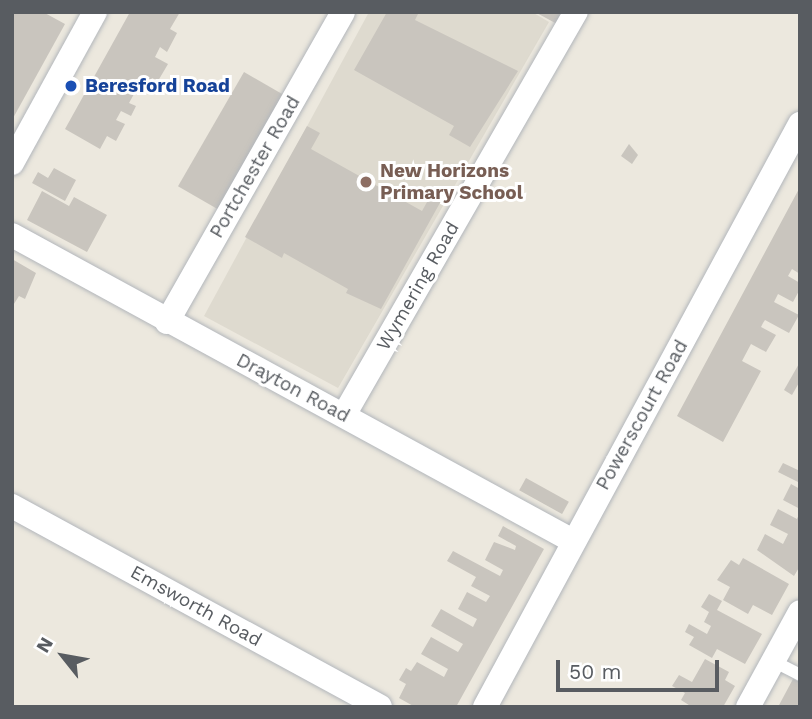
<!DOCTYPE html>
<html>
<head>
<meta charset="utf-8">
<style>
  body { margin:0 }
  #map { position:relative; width:812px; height:719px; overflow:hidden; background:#ece8de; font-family:"Work Sans",sans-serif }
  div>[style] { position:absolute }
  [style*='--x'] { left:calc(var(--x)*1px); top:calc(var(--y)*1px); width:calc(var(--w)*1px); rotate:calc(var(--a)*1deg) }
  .education>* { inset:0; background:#dedacf }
  .building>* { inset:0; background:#c9c5be; transform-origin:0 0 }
  .roads { filter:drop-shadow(0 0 2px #b2b6bb) drop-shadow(0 0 2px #b2b6bb) }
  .service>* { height:12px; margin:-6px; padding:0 6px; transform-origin:6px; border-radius:6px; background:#fff }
  .minor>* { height:24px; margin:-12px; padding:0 12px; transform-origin:12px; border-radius:12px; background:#fff }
  .dots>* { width:19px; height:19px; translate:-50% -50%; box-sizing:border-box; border:4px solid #fff; border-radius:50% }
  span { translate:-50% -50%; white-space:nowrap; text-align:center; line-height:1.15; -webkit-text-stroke:6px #fff; paint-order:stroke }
  .transit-label { font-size:19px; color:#164399; font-weight:700 }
  .left { translate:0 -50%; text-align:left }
  .street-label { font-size:19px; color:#585c61 }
  .education-label { font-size:19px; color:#785e54; font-weight:700 }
  .frame { position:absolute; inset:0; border:14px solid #585c61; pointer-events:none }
  .north { position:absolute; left:28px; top:621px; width:70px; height:70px; -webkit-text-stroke:5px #fff; paint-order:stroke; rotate:301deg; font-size:19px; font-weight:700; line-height:28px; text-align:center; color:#585c61 }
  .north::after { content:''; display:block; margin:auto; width:24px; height:32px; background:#585c61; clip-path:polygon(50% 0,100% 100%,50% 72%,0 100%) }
  .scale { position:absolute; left:556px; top:660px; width:163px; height:32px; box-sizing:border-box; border:4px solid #585c61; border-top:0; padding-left:9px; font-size:21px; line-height:24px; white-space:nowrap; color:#585c61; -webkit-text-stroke:5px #fff; paint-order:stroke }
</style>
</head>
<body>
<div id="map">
  <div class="education">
    <div style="clip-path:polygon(369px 12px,532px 12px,549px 22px,338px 388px,204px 316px)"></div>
  </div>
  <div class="building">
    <div style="clip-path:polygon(12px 12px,43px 12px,65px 24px,12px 120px)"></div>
    <div style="clip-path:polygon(130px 12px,180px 12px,170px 29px,177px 33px,167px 52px,160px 47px,155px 57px,168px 64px,158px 81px,152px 78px,146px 89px,139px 85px,129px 103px,136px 106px,131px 116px,121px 111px,116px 120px,125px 124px,116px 141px,107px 136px,100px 149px,65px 129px)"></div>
    <div style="clip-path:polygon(387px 12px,419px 12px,415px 20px,518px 71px,470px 147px,449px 135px,454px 126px,354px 70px)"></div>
    <div style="clip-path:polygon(535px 12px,563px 12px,557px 24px)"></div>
    <div style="left:244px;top:72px;width:48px;height:132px;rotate:30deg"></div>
    <div style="clip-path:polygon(307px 126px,320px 133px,311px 149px,422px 211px,431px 195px,441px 201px,381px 309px,346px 293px,348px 289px,284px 253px,282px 258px,245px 237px)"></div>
    <div style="clip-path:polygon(629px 144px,638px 155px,632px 164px,621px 156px)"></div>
    <div style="clip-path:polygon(54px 168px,76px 180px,65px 201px,32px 183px,38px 172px,48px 178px)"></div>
    <div style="clip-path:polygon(800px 187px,800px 274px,792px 269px,788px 276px,800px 283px,800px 289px,793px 302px,778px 294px,774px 302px,799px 315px,789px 333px,765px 320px,763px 323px,761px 327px,776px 335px,766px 352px,751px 344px,742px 361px,761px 371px,723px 442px,677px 416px)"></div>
    <div style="clip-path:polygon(42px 191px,69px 206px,74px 197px,107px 215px,87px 252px,27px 220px)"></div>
    <div style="clip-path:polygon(12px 259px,36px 273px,25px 299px,19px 296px,12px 307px)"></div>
    <div style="clip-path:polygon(800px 362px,800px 381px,792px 395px,784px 390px)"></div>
    <div style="clip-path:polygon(783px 463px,800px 471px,800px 483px,778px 472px)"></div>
    <div style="left:526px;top:478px;width:49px;height:14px;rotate:29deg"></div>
    <div style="clip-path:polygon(791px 484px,800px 489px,800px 509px,783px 500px)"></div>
    <div style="clip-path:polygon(778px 509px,797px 519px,800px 512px,800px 566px,794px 576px,757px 550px,765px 534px,783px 544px,788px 534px,770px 525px)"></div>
    <div style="clip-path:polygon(503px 526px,544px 549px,456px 707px,415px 707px,399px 698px,406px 684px,399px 680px,406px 668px,411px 671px,417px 662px,444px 677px,448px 669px,421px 654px,431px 637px,458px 652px,463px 644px,431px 626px,441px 609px,473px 627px,477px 619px,458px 609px,467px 592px,486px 602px,490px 596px,471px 586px,476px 577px,447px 561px,453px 551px,500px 576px,503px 570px,485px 560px,494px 542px,515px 550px,516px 546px,498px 536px)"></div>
    <div style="clip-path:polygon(743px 558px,789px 584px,772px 615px,753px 605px,748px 614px,723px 600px,730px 587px,717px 580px,731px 560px,739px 565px)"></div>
    <div style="clip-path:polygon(709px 594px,722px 601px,717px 610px,762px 634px,745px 664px,717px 649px,712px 658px,689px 645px,694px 637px,685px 632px,689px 624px,707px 634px,711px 626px,704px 622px,709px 612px,701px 607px)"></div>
    <div style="clip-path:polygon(705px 659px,729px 672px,725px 680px,735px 686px,723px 707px,692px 707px,681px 700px,685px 693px,672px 686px,679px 675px,692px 682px)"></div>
    <div style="clip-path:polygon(793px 679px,800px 682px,800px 707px,778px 707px)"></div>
  </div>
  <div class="roads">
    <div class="service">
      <div style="--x:773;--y:661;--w:30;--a:27"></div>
    </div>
    <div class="minor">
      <div style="--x:12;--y:163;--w:172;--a:-61.2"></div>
      <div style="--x:12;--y:235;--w:639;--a:28.61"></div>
      <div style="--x:167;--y:322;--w:356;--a:-60.4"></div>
      <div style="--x:344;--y:415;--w:465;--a:-60.1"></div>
      <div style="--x:12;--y:506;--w:419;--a:28.6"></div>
      <div style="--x:485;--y:707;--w:663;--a:-61.62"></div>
      <div style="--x:748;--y:707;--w:108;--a:-61.3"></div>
    </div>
  </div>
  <div class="dots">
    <div style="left:71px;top:86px;background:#1a4fb4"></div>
    <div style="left:366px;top:182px;background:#8d6e63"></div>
  </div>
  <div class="transit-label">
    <span class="left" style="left:85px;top:86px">Beresford Road</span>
  </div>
  <div class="street-label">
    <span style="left:255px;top:167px;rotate:-60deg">Portchester Road</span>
    <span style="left:418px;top:286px;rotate:-60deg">Wymering Road</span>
    <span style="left:293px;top:388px;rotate:28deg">Drayton Road</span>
    <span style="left:642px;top:415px;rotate:-61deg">Powerscourt Road</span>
    <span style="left:196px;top:606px;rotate:29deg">Emsworth Road</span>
  </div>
  <div class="education-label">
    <span class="left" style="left:380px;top:182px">New Horizons<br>Primary School</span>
  </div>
  <div class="frame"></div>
  <div class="north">N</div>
  <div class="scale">50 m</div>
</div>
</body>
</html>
